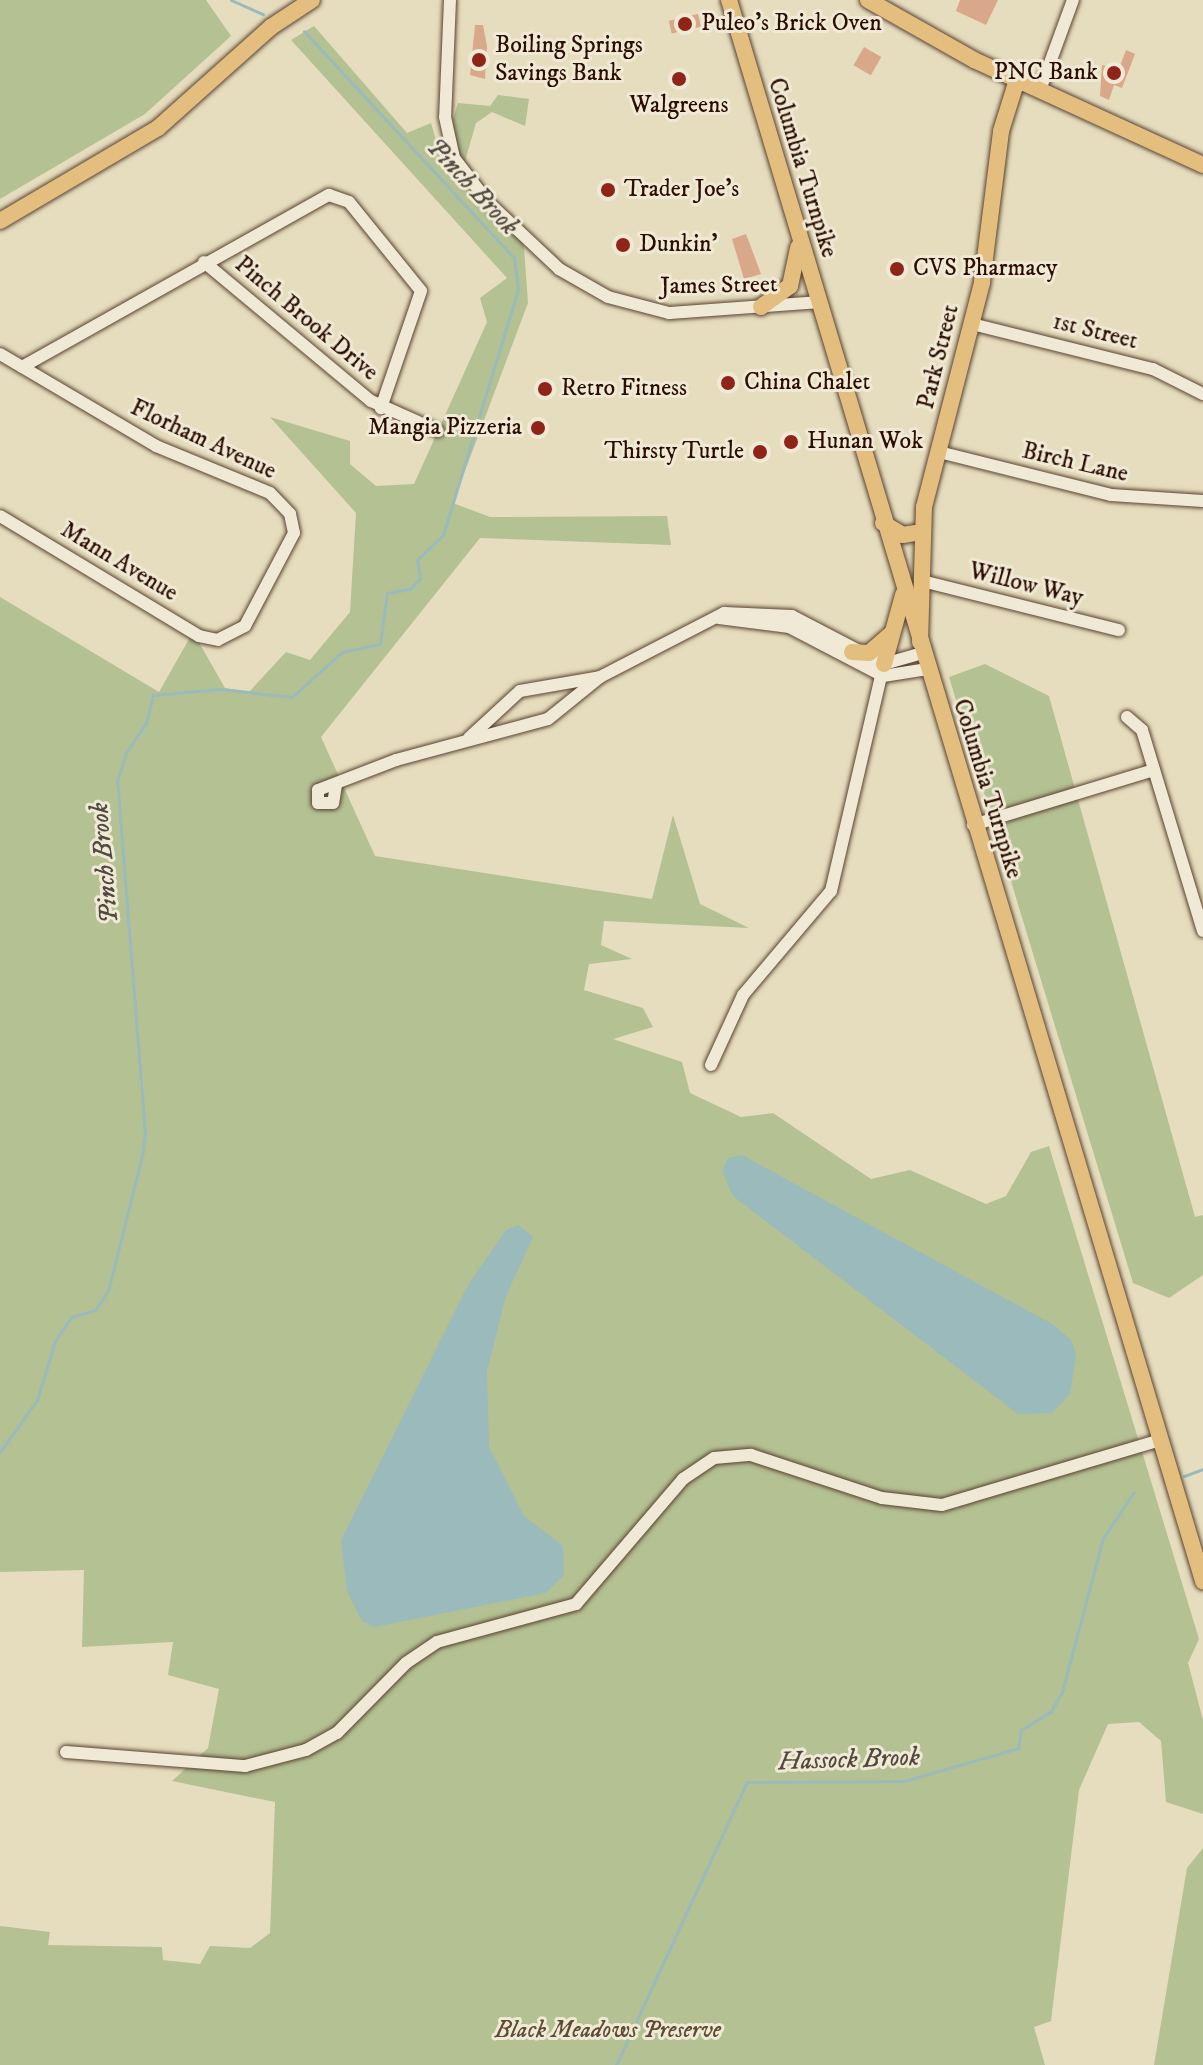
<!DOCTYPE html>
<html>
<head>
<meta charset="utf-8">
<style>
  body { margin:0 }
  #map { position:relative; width:1203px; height:2065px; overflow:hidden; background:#e6ddbe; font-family:"IM FELL DW Pica",serif }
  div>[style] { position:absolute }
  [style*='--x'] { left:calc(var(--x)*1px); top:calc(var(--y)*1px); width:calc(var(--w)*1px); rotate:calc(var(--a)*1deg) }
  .green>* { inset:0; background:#b4c193 }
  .water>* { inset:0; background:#9ababb }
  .stream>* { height:3px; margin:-1.5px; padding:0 1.5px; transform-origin:1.5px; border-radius:1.5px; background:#9ababb }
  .building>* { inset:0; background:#d9a78a; transform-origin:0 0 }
  .roads { filter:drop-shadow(0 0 2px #5a4230) drop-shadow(0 0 2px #5a4230) }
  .minor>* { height:12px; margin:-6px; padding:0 6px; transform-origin:6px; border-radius:6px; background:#efe9d5 }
  .major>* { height:16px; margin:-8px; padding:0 8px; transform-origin:8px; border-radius:8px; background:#e3be7f }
  .dots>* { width:22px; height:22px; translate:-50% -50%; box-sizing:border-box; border:4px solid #efe9d5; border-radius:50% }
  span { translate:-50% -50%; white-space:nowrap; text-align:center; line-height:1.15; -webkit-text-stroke:6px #efe9d5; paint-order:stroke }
  .poi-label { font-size:24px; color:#2c0e00 }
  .left { translate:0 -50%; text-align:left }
  .right { translate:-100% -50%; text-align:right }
  .street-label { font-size:24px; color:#2c0e00 }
  .park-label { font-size:24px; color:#5c4d33; font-style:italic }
  .water-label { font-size:26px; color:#524a41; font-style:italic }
</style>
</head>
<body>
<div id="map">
  <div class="green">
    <div style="clip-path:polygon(0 0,206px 0,231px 36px,145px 114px,0 199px)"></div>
    <div style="clip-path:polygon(314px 26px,407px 133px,431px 123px,441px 157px,458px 103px,490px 106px,498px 95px,529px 99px,525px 126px,492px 112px,476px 123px,465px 161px,523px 234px,528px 303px,453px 503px,490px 517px,667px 516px,671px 545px,480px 538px,321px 737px,375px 856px,652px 899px,673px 815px,700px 904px,749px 928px,604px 921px,601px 945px,632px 959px,589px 964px,584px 990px,643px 1008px,653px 1027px,613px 1039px,682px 1062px,690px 1093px,741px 1117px,773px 1113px,871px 1179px,910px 1170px,986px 1204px,1006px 1196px,1031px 1152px,1049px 1146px,1199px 1639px,1188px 1663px,1203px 1720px,1203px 1814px,1166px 1802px,1161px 1741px,1139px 1722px,1108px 1724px,1079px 1790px,1051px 2021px,1034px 2027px,1045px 2065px,0 2065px,0 1926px,50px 1932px,48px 1945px,162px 1947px,163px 1960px,200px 1964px,210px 1946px,250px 1948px,270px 1933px,275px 1802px,172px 1781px,208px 1748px,219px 1689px,168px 1675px,173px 1642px,82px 1647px,84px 1570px,0 1572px,0 597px,159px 692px,193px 632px,225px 688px,249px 692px,286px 652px,310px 660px,350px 612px,356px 513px,270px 417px,350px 441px,350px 464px,376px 486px,414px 484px,487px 322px,480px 298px,507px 278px,291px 40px)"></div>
    <div style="clip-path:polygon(985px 664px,1049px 696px,1195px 1217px,1203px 1215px,1203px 1275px,1169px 1298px,1133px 1283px,949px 677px)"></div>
    <div style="clip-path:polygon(1203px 1848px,1203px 2065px,1154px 2065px,1187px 1868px)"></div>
  </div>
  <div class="water">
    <div style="clip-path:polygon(742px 1155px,1054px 1325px,1072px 1341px,1076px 1355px,1070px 1394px,1052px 1413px,1018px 1414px,733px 1196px,722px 1171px,728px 1158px)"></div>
    <div style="clip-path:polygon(518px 1225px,533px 1237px,506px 1296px,487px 1371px,489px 1447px,524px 1516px,563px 1546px,564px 1575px,546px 1593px,374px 1627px,362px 1621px,347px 1591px,341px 1540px,468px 1285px,506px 1230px)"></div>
  </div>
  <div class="stream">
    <div style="--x:231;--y:0;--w:35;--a:24"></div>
    <div style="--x:0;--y:1452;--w:64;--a:-54.6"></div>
    <div style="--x:37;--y:1400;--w:62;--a:-73"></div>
    <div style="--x:55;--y:1341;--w:29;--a:-56"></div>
    <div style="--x:71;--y:1317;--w:25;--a:-16"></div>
    <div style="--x:95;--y:1310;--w:23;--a:-56"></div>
    <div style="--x:108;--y:1291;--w:139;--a:-75.9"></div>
    <div style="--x:142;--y:1156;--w:22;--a:-82"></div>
    <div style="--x:145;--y:1134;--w:354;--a:-94.5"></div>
    <div style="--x:117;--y:781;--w:32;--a:-72"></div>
    <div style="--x:127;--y:751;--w:34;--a:-56"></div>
    <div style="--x:146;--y:723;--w:29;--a:-76"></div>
    <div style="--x:153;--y:695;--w:68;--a:-5"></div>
    <div style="--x:221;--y:689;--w:71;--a:6.4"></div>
    <div style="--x:292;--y:697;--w:67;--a:-42"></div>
    <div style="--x:342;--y:652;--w:39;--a:-12"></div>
    <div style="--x:380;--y:644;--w:51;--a:-82.2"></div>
    <div style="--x:387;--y:593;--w:23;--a:-10"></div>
    <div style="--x:410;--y:589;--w:15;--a:-48"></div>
    <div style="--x:420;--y:578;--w:18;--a:-99"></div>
    <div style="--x:417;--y:560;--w:36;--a:-44"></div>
    <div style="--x:443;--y:535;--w:256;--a:-73"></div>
    <div style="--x:518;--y:290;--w:32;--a:-97"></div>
    <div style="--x:514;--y:258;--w:309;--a:-132.8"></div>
    <div style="--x:1184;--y:1476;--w:20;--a:-20"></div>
    <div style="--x:616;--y:2065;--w:312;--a:-65.2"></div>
    <div style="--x:747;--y:1782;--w:157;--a:-0.4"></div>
    <div style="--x:904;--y:1781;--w:119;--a:-16.1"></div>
    <div style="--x:1018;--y:1748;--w:18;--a:-81"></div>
    <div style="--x:1021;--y:1730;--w:36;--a:-32"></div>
    <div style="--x:1051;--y:1711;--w:22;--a:-60"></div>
    <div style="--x:1062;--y:1692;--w:159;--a:-75.1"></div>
    <div style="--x:1103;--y:1538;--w:55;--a:-56"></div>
  </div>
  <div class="building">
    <div style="clip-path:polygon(960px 0,998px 0,986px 25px,956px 11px)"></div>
    <div style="left:698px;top:14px;width:13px;height:30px;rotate:77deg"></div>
    <div style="clip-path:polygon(475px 25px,483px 25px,487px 46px,485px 79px,470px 75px)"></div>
    <div style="left:864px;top:47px;width:20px;height:21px;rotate:30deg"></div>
    <div style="clip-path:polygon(1126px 50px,1135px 54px,1122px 88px,1114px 85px,1109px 100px,1100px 96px,1102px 65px,1119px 69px)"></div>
    <div style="clip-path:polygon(746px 234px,761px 274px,744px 279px,732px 239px)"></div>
  </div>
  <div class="roads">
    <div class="minor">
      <div style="--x:450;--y:0;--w:117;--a:92.4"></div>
      <div style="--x:445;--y:117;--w:42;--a:77.6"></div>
      <div style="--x:454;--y:158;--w:56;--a:52.3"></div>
      <div style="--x:488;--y:202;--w:98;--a:43.3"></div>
      <div style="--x:559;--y:269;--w:56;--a:29.7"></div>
      <div style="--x:608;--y:297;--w:63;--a:14.7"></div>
      <div style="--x:669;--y:313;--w:149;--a:-4.2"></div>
      <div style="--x:1040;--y:90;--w:96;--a:-69.9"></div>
      <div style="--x:204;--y:262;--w:217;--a:39.8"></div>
      <div style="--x:371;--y:401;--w:73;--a:24.1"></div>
      <div style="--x:972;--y:324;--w:187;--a:14"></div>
      <div style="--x:1153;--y:369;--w:56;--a:26.6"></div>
      <div style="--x:0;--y:354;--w:181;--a:30.5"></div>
      <div style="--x:156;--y:446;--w:123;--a:22.4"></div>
      <div style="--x:270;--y:493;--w:29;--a:46"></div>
      <div style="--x:290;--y:514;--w:19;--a:78"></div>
      <div style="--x:294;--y:533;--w:105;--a:117.8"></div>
      <div style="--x:245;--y:626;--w:30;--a:153"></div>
      <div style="--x:218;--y:640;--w:19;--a:-168"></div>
      <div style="--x:199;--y:636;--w:232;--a:-148.9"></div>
      <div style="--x:22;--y:367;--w:352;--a:-29.3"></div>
      <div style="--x:329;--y:195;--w:21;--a:19"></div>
      <div style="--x:349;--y:202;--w:114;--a:51"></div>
      <div style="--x:421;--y:291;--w:124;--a:108.9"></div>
      <div style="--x:939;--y:452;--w:177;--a:14"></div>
      <div style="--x:1111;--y:495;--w:92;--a:3.7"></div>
      <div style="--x:922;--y:581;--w:203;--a:14"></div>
      <div style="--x:719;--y:618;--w:71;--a:7.3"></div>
      <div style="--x:789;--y:627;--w:106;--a:27.5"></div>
      <div style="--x:883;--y:676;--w:45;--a:-9"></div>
      <div style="--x:1127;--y:717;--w:20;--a:41"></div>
      <div style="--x:1142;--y:730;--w:210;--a:73.1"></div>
      <div style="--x:469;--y:738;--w:69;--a:-42.7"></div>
      <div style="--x:520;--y:691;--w:81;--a:-9.9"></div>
      <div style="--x:336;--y:785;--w:18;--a:99"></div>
      <div style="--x:333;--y:803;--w:15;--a:180"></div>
      <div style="--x:318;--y:803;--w:13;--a:-90"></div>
      <div style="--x:318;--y:790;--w:84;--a:-21"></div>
      <div style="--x:396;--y:760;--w:157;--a:-15.1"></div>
      <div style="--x:548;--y:719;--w:67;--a:-38.9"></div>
      <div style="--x:600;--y:677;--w:140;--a:-27.3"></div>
      <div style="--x:724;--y:613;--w:68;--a:2.5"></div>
      <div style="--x:792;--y:616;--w:104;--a:27.6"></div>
      <div style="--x:884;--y:664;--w:40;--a:-16"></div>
      <div style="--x:973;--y:825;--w:189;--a:-16.9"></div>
      <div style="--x:711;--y:1065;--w:77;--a:-65.4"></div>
      <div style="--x:743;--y:995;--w:136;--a:-49.8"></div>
      <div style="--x:831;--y:891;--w:233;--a:-76.9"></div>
      <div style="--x:66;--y:1752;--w:180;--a:4.5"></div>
      <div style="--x:245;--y:1766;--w:63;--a:-14.7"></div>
      <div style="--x:306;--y:1750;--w:35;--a:-29"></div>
      <div style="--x:337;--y:1733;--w:98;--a:-45.4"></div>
      <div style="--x:406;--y:1663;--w:37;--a:-34"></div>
      <div style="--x:437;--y:1642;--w:144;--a:-15.3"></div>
      <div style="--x:576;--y:1604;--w:165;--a:-49.4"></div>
      <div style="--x:683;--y:1479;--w:37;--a:-34"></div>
      <div style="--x:714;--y:1458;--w:37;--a:-5"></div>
      <div style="--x:751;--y:1455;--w:138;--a:18.2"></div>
      <div style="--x:882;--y:1498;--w:60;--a:6.7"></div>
      <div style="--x:942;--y:1505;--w:227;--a:-16.6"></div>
    </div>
    <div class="major">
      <div style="--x:729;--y:0;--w:1651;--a:73.31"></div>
      <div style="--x:868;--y:0;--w:122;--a:29.5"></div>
      <div style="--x:974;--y:60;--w:252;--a:24.6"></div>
      <div style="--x:0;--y:221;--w:183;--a:-30.5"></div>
      <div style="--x:158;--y:128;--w:152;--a:-41.8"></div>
      <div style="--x:271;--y:27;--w:49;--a:-33.4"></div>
      <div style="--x:761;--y:307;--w:36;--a:-36"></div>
      <div style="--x:790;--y:286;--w:40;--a:-78"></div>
      <div style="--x:883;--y:523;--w:23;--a:31"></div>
      <div style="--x:903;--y:535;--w:13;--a:-9"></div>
      <div style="--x:920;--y:642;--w:135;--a:-88.3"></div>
      <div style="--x:924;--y:507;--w:232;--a:-75.5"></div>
      <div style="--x:982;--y:282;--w:152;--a:-82.8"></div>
      <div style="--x:1001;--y:131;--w:53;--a:-72.6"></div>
      <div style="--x:852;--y:652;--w:17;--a:3"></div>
      <div style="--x:869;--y:653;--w:30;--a:-41"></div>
      <div style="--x:884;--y:664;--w:72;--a:-74.6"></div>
    </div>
  </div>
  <div class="dots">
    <div style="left:685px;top:24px;background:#8f2418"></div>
    <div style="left:479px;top:60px;background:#8f2418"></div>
    <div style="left:1114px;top:73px;background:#8f2418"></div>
    <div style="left:679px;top:79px;background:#8f2418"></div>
    <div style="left:608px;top:190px;background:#8f2418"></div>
    <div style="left:623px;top:245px;background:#8f2418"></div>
    <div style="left:897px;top:269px;background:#8f2418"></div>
    <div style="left:728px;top:383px;background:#8f2418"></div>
    <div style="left:545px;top:389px;background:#8f2418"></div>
    <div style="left:538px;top:428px;background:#8f2418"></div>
    <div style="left:791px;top:442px;background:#8f2418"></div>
    <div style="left:760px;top:452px;background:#8f2418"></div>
  </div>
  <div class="poi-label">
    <span class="left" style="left:701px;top:24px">Puleo's Brick Oven</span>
    <span class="left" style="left:495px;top:60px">Boiling Springs<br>Savings Bank</span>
    <span class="right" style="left:1098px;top:73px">PNC Bank</span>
    <span style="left:679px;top:106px">Walgreens</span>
    <span class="left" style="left:624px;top:190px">Trader Joe's</span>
    <span class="left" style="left:639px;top:245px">Dunkin'</span>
    <span class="left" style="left:913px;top:269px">CVS Pharmacy</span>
    <span class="left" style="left:744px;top:383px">China Chalet</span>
    <span class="left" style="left:561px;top:389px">Retro Fitness</span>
    <span class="right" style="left:522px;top:428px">Mangia Pizzeria</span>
    <span class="left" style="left:807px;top:442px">Hunan Wok</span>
    <span class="right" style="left:744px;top:452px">Thirsty Turtle</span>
  </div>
  <div class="street-label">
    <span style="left:802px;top:168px;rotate:73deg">Columbia Turnpike</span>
    <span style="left:719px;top:286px;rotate:-1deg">James Street</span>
    <span style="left:306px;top:319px;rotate:40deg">Pinch Brook Drive</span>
    <span style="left:1095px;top:332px;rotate:14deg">1st Street</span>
    <span style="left:939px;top:357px;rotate:-76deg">Park Street</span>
    <span style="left:203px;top:440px;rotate:25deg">Florham Avenue</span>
    <span style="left:1075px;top:463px;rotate:13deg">Birch Lane</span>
    <span style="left:119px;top:562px;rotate:31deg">Mann Avenue</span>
    <span style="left:1026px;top:585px;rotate:14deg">Willow Way</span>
    <span style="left:987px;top:789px;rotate:73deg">Columbia Turnpike</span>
  </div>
  <div class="park-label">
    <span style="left:608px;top:2031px">Black Meadows Preserve</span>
  </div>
  <div class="water-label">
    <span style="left:472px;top:187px;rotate:47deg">Pinch Brook</span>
    <span style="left:105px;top:863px;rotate:-95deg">Pinch Brook</span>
    <span style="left:849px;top:1760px;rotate:-2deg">Hassock Brook</span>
  </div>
</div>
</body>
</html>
